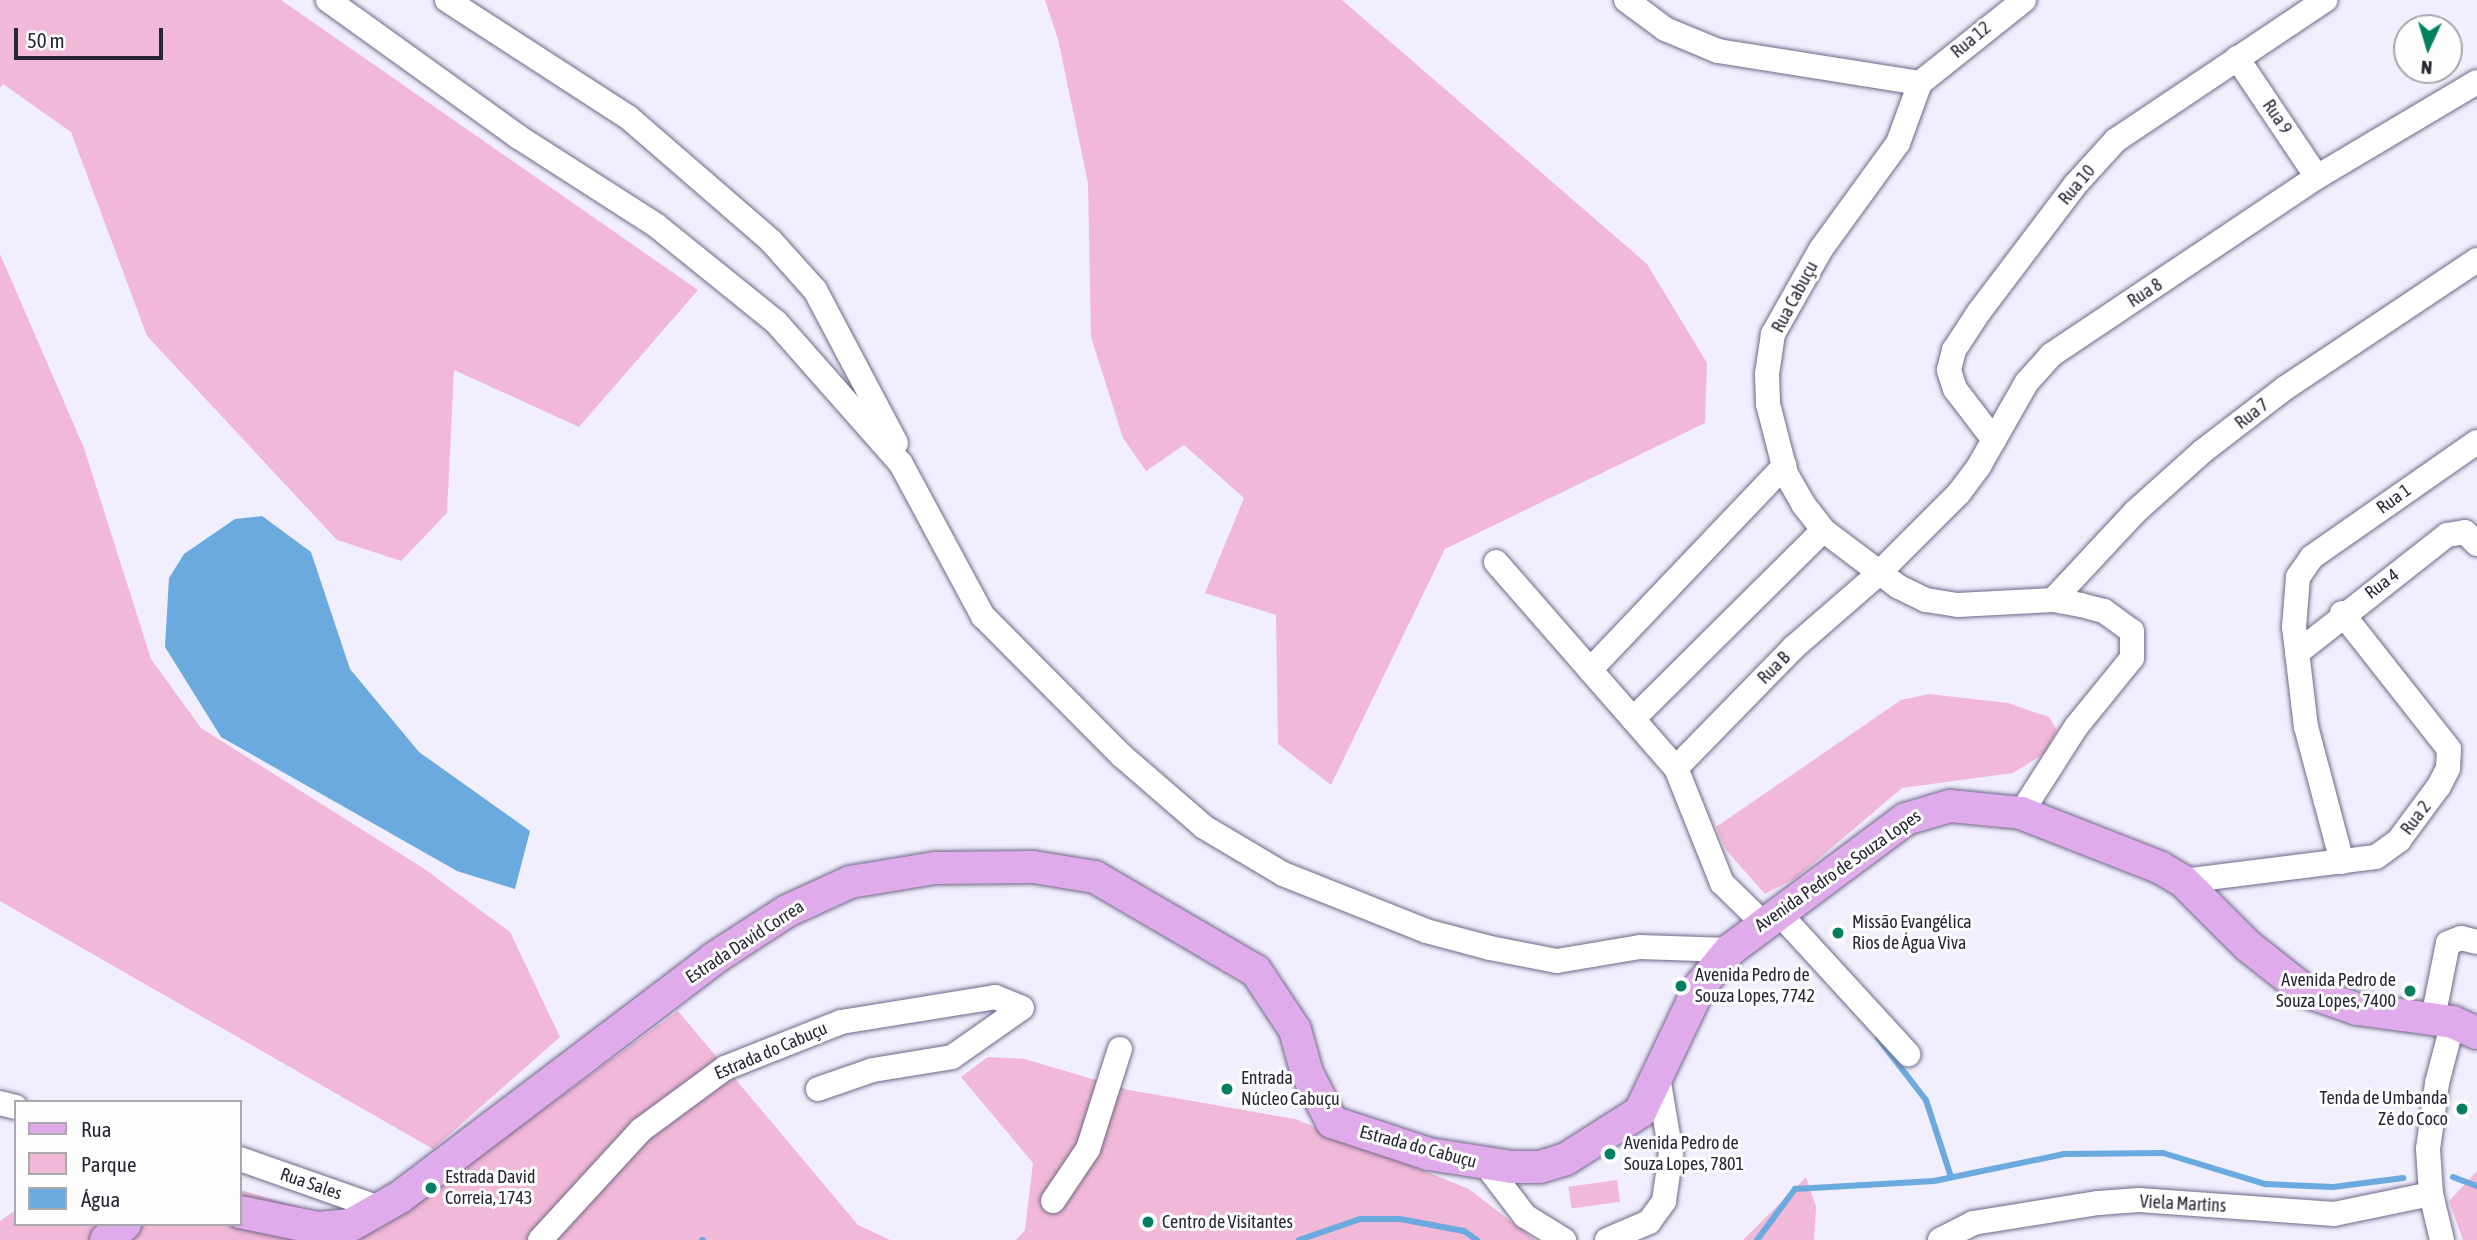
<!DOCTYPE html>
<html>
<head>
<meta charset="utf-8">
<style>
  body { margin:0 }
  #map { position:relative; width:2477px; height:1240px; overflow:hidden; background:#f1eefd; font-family:"Asap Condensed",sans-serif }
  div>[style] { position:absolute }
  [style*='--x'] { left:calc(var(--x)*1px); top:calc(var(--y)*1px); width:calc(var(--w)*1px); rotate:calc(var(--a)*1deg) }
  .green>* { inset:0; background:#f2b8d7; transform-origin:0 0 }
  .water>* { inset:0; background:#6baade }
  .stream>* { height:6px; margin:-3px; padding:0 3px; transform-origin:3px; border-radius:3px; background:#6baade }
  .roads { filter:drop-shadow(0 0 2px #6f6888) drop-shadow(0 0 2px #6f6888) }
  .minor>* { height:24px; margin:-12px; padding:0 12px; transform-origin:12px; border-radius:12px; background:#fff }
  .major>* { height:32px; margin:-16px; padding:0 16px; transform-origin:16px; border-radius:16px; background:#dfabeb }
  .dots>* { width:19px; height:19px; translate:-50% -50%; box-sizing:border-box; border:4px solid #fefefe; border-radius:50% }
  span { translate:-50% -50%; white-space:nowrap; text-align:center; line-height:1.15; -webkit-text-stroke:6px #fefefe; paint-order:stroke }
  .street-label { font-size:18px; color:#282633 }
  .poi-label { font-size:18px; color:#282633 }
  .left { translate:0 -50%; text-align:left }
  .right { translate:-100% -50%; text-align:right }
  .legend { position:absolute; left:14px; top:1100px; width:228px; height:126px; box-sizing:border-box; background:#fefefe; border:2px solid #a8a8ad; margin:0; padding:9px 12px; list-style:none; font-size:21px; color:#282633 }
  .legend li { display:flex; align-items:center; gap:14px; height:35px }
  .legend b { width:35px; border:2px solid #a8a8ad }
  .north { position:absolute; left:2393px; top:14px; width:70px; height:70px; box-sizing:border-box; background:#fefefe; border:2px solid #a8a8ad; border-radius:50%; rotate:184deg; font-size:19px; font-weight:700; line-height:28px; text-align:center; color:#282633 }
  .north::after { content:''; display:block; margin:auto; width:24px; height:32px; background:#018060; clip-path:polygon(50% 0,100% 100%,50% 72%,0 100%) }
  .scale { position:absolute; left:14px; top:28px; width:149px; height:32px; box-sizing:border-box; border:4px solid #282633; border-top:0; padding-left:9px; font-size:21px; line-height:24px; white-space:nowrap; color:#282633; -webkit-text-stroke:5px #fefefe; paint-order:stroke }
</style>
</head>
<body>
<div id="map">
  <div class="green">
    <div style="clip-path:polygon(0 0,281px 0,698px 290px,579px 427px,454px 370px,447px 513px,401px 561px,337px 540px,147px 336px,71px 132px,3px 84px,0 88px)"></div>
    <div style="clip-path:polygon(1045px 0,1342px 0,1647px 264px,1707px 363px,1705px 423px,1445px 549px,1331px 785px,1278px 744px,1276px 615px,1205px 593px,1244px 498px,1184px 445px,1146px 471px,1123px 438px,1091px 337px,1088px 183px,1058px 39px)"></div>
    <div style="clip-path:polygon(0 254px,84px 448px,151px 659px,201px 728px,423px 868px,510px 932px,560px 1037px,433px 1149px,0 901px)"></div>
    <div style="clip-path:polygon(1929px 694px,2008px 703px,2049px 717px,2057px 730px,2045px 753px,2013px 773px,1902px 788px,1796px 878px,1765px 894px,1726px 850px,1716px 827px,1901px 700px)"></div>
    <div style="clip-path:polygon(678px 1011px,858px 1225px,890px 1240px,0 1240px,0 1221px,16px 1210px,16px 1224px,240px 1224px,240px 1190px,378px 1230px)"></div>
    <div style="clip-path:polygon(988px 1057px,1025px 1059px,1129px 1090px,1295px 1119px,1469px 1189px,1535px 1240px,1016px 1240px,1025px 1230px,1033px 1163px,961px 1077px)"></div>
    <div style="clip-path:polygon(2477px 1171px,2477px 1240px,2463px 1240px,2449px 1201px)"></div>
    <div style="clip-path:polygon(1806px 1177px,1816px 1207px,1814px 1240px,1743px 1240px)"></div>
    <div style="left:1617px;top:1180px;width:22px;height:49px;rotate:82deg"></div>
  </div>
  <div class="water">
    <div style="clip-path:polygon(262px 516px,311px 552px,350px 669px,419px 752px,530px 831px,515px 889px,457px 871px,221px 737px,165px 647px,169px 578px,184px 554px,235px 519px)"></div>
  </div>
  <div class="stream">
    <div style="--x:1878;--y:1038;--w:78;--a:52.3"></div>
    <div style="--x:1926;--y:1100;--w:81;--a:72"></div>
    <div style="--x:2453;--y:1177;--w:26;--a:21"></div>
    <div style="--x:702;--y:1240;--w:1;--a:0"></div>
    <div style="--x:1299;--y:1240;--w:65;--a:-19"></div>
    <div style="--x:1360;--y:1219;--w:40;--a:0"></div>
    <div style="--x:1400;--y:1219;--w:65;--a:10.6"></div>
    <div style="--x:1464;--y:1231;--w:16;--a:35"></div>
    <div style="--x:1757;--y:1240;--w:64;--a:-53.3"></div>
    <div style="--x:1795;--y:1189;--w:139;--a:-3.3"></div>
    <div style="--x:1934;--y:1181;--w:133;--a:-11.7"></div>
    <div style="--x:2064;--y:1154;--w:99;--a:-0.6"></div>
    <div style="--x:2163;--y:1153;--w:107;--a:16.9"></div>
    <div style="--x:2265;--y:1184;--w:68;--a:2.5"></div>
    <div style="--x:2333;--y:1187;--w:71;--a:-7.3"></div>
  </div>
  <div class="roads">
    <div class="minor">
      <div style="--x:328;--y:0;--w:233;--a:35.7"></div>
      <div style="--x:517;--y:136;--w:166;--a:32.7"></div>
      <div style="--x:657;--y:226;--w:153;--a:38.9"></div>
      <div style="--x:776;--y:322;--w:189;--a:48.6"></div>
      <div style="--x:901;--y:464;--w:173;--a:61.7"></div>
      <div style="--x:983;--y:616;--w:196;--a:45.2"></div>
      <div style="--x:1121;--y:755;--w:110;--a:40.9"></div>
      <div style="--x:1204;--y:827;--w:92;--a:30.7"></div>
      <div style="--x:1283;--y:874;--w:154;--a:21.7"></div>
      <div style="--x:1426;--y:931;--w:66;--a:14.9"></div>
      <div style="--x:1490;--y:948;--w:68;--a:11"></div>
      <div style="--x:1557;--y:961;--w:84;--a:-9.6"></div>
      <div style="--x:1640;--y:947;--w:90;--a:1.9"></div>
      <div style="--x:447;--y:0;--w:216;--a:32.9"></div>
      <div style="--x:628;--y:117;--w:189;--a:40.9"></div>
      <div style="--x:771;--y:241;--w:66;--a:48.1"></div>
      <div style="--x:815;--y:290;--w:173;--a:62.1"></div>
      <div style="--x:1626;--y:0;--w:49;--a:36.6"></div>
      <div style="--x:1665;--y:29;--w:57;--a:22.5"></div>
      <div style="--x:1718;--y:51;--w:205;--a:9"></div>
      <div style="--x:2237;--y:58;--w:143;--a:56.1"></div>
      <div style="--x:1920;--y:83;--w:64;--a:110.1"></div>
      <div style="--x:1898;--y:143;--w:131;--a:126"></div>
      <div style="--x:1821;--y:249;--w:98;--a:119.5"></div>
      <div style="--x:1773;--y:334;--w:40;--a:98.5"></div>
      <div style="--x:1767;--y:374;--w:30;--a:88"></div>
      <div style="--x:1768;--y:404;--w:72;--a:75.6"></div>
      <div style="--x:1786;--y:474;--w:34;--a:60"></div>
      <div style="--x:1803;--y:504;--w:33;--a:52"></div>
      <div style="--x:1823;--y:530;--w:95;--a:36.9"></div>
      <div style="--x:1899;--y:587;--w:30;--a:26"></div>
      <div style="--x:1926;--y:600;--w:32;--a:9"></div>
      <div style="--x:1958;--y:605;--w:95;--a:-3"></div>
      <div style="--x:2053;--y:600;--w:28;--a:10"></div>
      <div style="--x:2081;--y:605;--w:24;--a:15"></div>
      <div style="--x:2104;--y:611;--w:34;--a:36"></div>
      <div style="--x:2132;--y:631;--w:27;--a:90"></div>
      <div style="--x:2132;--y:658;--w:89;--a:129.1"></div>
      <div style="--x:2076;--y:727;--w:102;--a:122.6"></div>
      <div style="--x:1920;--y:83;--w:133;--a:-38.6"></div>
      <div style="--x:1994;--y:440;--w:64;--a:-127.4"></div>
      <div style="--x:1955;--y:389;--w:20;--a:-108"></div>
      <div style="--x:1949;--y:370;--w:21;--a:-76"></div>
      <div style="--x:1954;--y:350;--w:45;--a:-56.7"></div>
      <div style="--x:1979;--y:312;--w:159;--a:-52.9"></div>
      <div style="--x:2075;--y:185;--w:61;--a:-47.7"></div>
      <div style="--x:2116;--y:140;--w:252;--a:-33.8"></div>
      <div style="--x:1496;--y:562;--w:274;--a:48.9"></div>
      <div style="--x:1676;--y:768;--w:124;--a:68.2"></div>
      <div style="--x:1722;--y:883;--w:57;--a:44.3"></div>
      <div style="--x:2053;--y:600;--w:120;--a:-47"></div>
      <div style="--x:2135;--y:512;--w:91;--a:-41.9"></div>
      <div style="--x:2203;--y:451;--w:103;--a:-37.5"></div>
      <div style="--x:2285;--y:388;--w:231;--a:-33.7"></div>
      <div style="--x:2297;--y:653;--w:191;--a:-38.2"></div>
      <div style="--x:2447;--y:535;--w:18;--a:-9"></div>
      <div style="--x:2465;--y:532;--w:17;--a:45"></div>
      <div style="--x:1590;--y:670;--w:282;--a:-46.4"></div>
      <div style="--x:1633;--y:719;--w:268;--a:-44.8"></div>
      <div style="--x:1676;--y:768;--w:168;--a:-45.7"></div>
      <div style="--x:1793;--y:648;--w:113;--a:-41"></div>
      <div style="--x:1878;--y:574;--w:115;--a:-45"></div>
      <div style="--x:1959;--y:493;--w:34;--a:-53"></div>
      <div style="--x:1979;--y:466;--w:97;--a:-60.3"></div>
      <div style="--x:2027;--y:382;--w:36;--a:-48"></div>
      <div style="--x:2051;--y:355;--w:320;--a:-33.8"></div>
      <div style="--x:2317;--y:177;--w:186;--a:-30.7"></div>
      <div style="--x:2342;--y:862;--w:140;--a:-104.9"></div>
      <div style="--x:2306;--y:727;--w:101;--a:-96.8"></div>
      <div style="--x:2294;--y:627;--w:50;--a:-85.4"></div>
      <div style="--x:2298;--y:577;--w:24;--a:-55"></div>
      <div style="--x:2312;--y:557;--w:201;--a:-34.9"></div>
      <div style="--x:2183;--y:881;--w:194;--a:-7.1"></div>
      <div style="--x:2376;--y:857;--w:29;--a:-36"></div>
      <div style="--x:2399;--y:840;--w:67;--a:-53.5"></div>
      <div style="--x:2439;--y:786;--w:20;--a:-63"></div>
      <div style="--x:2448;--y:768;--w:19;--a:-87"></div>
      <div style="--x:2449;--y:749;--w:173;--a:-128.2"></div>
      <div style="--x:1778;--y:912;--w:193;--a:47.5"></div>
      <div style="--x:2433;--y:1018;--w:76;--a:-78.7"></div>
      <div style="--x:2448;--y:943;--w:14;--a:-21"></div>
      <div style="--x:2461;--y:938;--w:16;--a:14"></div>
      <div style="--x:818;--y:1089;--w:58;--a:-19.1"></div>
      <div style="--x:873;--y:1070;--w:80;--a:-9.3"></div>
      <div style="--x:952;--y:1057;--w:85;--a:-35"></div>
      <div style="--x:0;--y:1103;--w:16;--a:14"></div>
      <div style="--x:240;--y:1159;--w:151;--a:19.4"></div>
      <div style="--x:1486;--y:1165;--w:64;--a:52.6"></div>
      <div style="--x:1525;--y:1216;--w:46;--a:31.6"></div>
      <div style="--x:1053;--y:1201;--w:63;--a:-56.1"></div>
      <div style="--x:1088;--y:1149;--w:105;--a:-72.3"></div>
      <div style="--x:540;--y:1240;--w:149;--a:-47.4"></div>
      <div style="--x:641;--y:1130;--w:104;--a:-36.4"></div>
      <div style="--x:725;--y:1068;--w:125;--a:-21.6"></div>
      <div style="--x:841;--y:1022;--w:156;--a:-9.2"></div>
      <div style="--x:995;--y:997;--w:29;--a:22"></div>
      <div style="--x:1607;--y:1240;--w:46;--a:-23.2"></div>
      <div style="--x:1649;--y:1222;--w:26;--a:-54"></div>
      <div style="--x:1664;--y:1201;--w:49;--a:-81.7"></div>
      <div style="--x:1671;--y:1153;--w:77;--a:-99.7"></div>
      <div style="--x:1940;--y:1240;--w:37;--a:-27"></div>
      <div style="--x:1973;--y:1223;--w:127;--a:-9.1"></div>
      <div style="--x:2098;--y:1203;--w:41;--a:-4.2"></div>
      <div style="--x:2139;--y:1200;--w:196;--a:4.1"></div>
      <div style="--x:2334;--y:1214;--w:99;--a:-11.7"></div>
      <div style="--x:2442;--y:1240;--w:47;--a:-103.4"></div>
      <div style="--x:2431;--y:1194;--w:45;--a:-93.8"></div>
      <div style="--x:2428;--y:1149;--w:67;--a:-82.2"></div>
      <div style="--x:2437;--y:1083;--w:63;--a:-75.3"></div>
    </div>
    <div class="major">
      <div style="--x:240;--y:1212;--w:79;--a:11.7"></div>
      <div style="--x:317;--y:1228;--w:34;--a:-5"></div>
      <div style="--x:351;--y:1225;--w:56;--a:-29.7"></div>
      <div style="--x:400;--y:1197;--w:393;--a:-37.2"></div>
      <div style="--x:713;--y:959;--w:88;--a:-33"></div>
      <div style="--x:787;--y:911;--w:69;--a:-24.7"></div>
      <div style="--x:850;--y:882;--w:86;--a:-9.4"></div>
      <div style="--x:935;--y:868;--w:98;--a:-0.6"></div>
      <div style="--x:1033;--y:867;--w:63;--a:9.2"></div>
      <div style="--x:1095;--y:877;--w:186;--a:30.3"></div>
      <div style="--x:1256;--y:971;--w:71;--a:56.5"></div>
      <div style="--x:1295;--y:1030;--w:45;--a:74.4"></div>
      <div style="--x:1307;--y:1073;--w:55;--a:63"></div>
      <div style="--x:1332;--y:1122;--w:102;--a:18.3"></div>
      <div style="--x:1429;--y:1154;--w:84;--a:8.9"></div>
      <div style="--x:1512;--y:1167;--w:28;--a:0"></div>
      <div style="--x:1540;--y:1167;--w:27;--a:-17"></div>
      <div style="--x:1566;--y:1159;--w:88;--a:-32.4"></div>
      <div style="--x:1640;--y:1112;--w:140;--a:-64.5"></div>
      <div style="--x:1700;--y:986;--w:47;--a:-50.2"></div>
      <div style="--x:1730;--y:950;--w:219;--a:-36.7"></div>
      <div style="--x:1906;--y:819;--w:46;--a:-16.5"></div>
      <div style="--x:1950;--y:806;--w:71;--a:5.6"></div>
      <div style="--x:2021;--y:813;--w:150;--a:21.4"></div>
      <div style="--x:2161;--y:868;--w:26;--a:31"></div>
      <div style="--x:2183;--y:881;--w:92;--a:45"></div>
      <div style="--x:2248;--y:946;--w:73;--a:38.3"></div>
      <div style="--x:2305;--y:991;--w:55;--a:19.1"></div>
      <div style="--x:2357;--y:1009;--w:97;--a:7.7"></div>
      <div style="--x:2453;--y:1022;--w:26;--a:25"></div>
      <div style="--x:106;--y:1240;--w:25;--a:-40"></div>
    </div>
  </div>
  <div class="dots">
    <div style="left:1838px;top:933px;background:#018060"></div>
    <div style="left:1681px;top:986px;background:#018060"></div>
    <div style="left:2410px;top:991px;background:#018060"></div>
    <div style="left:1227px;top:1089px;background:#018060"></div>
    <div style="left:2462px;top:1109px;background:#018060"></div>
    <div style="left:1610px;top:1154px;background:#018060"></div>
    <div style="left:431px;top:1188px;background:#018060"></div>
    <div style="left:1148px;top:1222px;background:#018060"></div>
  </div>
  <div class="street-label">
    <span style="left:1971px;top:40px;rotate:-40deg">Rua 12</span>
    <span style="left:2277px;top:117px;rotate:56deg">Rua 9</span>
    <span style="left:2077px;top:185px;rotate:-50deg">Rua 10</span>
    <span style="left:2145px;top:293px;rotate:-33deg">Rua 8</span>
    <span style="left:1795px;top:297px;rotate:-62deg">Rua Cabuçu</span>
    <span style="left:2252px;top:414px;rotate:-38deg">Rua 7</span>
    <span style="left:2394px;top:499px;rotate:-36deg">Rua 1</span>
    <span style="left:2382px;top:584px;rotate:-37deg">Rua 4</span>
    <span style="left:1774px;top:668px;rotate:-45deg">Rua B</span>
    <span style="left:2416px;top:818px;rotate:-53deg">Rua 2</span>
    <span style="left:1838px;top:871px;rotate:-35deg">Avenida Pedro de Souza Lopes</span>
    <span style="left:745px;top:942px;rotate:-33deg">Estrada David Correa</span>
    <span style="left:771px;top:1051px;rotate:-23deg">Estrada do Cabuçu</span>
    <span style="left:1418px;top:1147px;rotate:15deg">Estrada do Cabuçu</span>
    <span style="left:311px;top:1184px;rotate:19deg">Rua Sales</span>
    <span style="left:2183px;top:1204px;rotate:3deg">Viela Martins</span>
  </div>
  <div class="poi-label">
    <span class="left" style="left:1852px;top:933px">Missão Evangélica<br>Rios de Água Viva</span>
    <span class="left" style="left:1695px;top:986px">Avenida Pedro de<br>Souza Lopes, 7742</span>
    <span class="right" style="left:2396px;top:991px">Avenida Pedro de<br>Souza Lopes, 7400</span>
    <span class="left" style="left:1241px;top:1089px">Entrada<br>Núcleo Cabuçu</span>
    <span class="right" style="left:2448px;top:1109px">Tenda de Umbanda<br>Zé do Coco</span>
    <span class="left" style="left:1624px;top:1154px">Avenida Pedro de<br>Souza Lopes, 7801</span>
    <span class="left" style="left:445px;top:1188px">Estrada David<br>Correia, 1743</span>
    <span class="left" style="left:1162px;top:1222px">Centro de Visitantes</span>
  </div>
  <ul class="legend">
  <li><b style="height:9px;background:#dfabeb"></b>Rua</li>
  <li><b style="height:19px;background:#f2b8d7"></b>Parque</li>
  <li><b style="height:19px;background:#6baade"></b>Água</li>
  </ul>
  <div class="north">N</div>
  <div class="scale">50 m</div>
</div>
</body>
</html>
